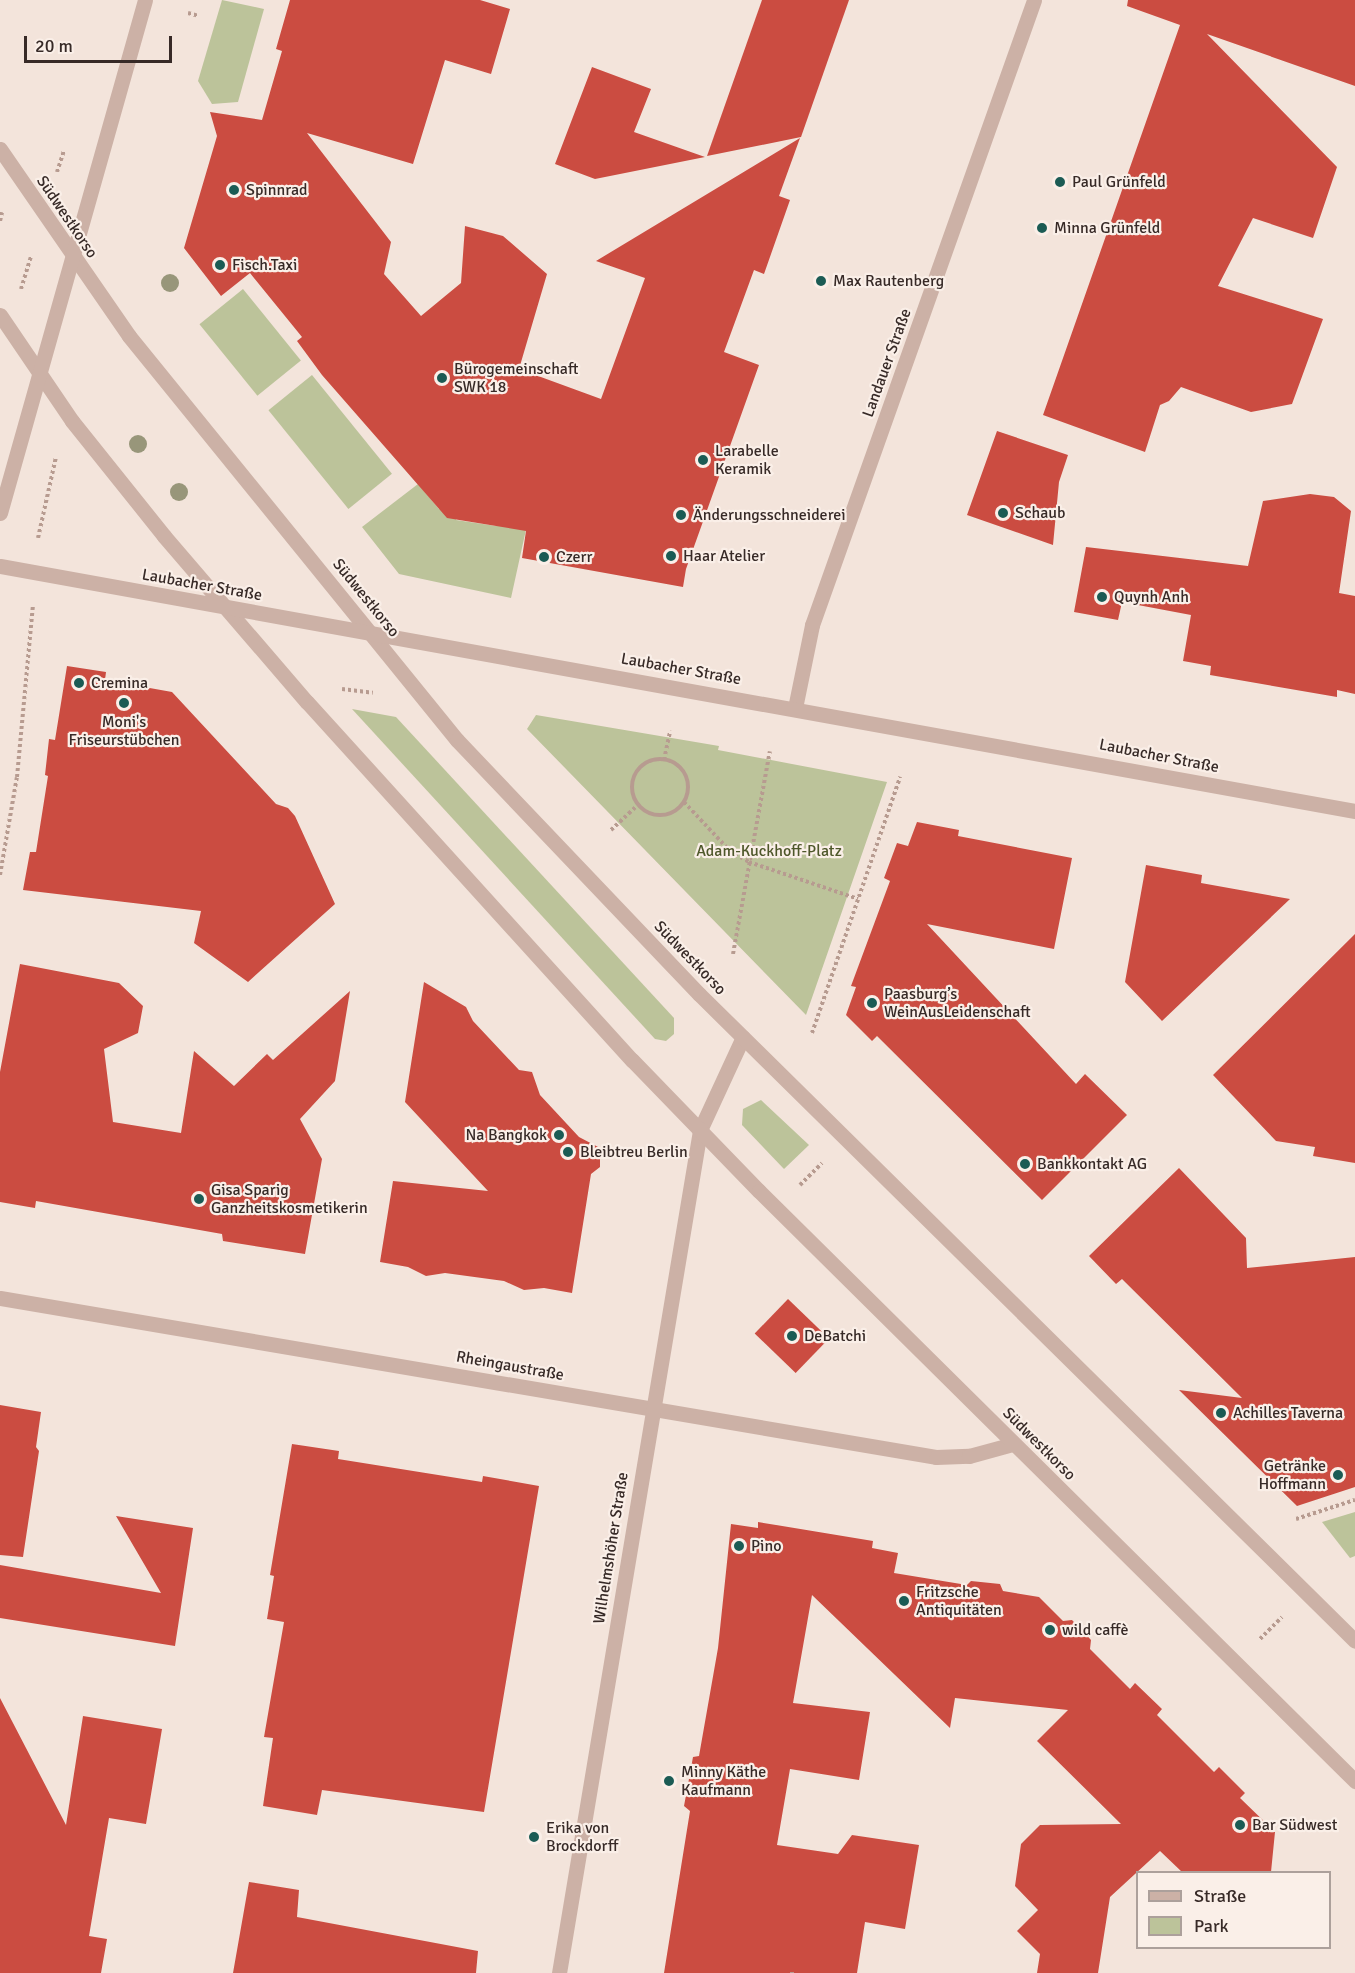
<!DOCTYPE html>
<html>
<head>
<meta charset="utf-8">
<style>
  body { margin:0 }
  #map { position:relative; width:1355px; height:1973px; overflow:hidden; background:#f3e4db; font-family:Signika,sans-serif }
  div>[style] { position:absolute }
  [style*='--x'] { left:calc(var(--x)*1px); top:calc(var(--y)*1px); width:calc(var(--w)*1px); rotate:calc(var(--a)*1deg) }
  .green>* { inset:0; background:#bcc39a; transform-origin:0 0 }
  .building>* { inset:0; background:#cb4c41; transform-origin:0 0 }
  .path>* { height:4px; margin-top:-2px; transform-origin:0; background:repeating-linear-gradient(90deg,#b79b90 0 3px,transparent 0 6px) }
  .path>.ring { margin:-2px; padding:0; box-sizing:content-box; background:none; border:4px solid #b79b90; border-radius:50% }
  .minor>* { height:15px; margin:-7.5px; padding:0 7.5px; transform-origin:7.5px; border-radius:7.5px; background:#ccb1a6 }
  .tertiary>* { height:15px; margin:-7.5px; padding:0 7.5px; transform-origin:7.5px; border-radius:7.5px; background:#ccb1a6 }
  .trees>* { width:18px; height:18px; margin:-9px; border-radius:50%; background:#98967a }
  .dots>* { width:16px; height:16px; translate:-50% -50%; box-sizing:border-box; border:3px solid #faefe8; border-radius:50% }
  span { translate:-50% -50%; white-space:nowrap; text-align:center; line-height:1.15; -webkit-text-stroke:4.5px #faefe8; paint-order:stroke }
  .poi-label { font-size:16px; color:#372a27 }
  .left { translate:0 -50%; text-align:left }
  .right { translate:-100% -50%; text-align:right }
  .street-label { font-size:16px; color:#372a27 }
  .park-label { font-size:16px; color:#4e572a }
  .legend { position:absolute; left:1136px; top:1871px; width:195px; height:78px; box-sizing:border-box; background:#faefe8; border:2px solid #aca09b; margin:0; padding:8px 10px; list-style:none; font-size:18px; color:#372a27 }
  .legend li { display:flex; align-items:center; gap:12px; height:30px }
  .legend b { width:30px; border:2px solid #aca09b }
  .scale { position:absolute; left:24px; top:36px; width:148px; height:27px; box-sizing:border-box; border:3px solid #372a27; border-top:0; padding-left:8px; font-size:18px; line-height:21px; white-space:nowrap; color:#372a27; -webkit-text-stroke:4px #faefe8; paint-order:stroke }
</style>
</head>
<body>
<div id="map">
  <div class="green">
    <div style="clip-path:polygon(222px 0,264px 9px,238px 102px,212px 104px,198px 81px)"></div>
    <div style="left:243px;top:289px;width:92px;height:56px;rotate:51deg"></div>
    <div style="left:312px;top:375px;width:127px;height:56px;rotate:51deg"></div>
    <div style="clip-path:polygon(418px 484px,439px 509px,457px 511px,456px 520px,496px 526px,527px 525px,511px 598px,399px 574px,362px 527px)"></div>
    <div style="clip-path:polygon(352px 709px,396px 717px,674px 1018px,674px 1034px,666px 1041px,655px 1039px)"></div>
    <div style="clip-path:polygon(536px 715px,719px 746px,718px 750px,887px 782px,806px 1015px,527px 729px)"></div>
    <div style="clip-path:polygon(761px 1100px,809px 1145px,784px 1169px,742px 1125px,743px 1109px)"></div>
    <div style="clip-path:polygon(1355px 1512px,1355px 1556px,1350px 1558px,1322px 1522px)"></div>
  </div>
  <div class="building">
    <div style="clip-path:polygon(290px 0,480px 0,510px 9px,491px 74px,445px 60px,413px 164px,307px 133px,391px 242px,384px 274px,421px 316px,461px 283px,465px 226px,503px 236px,547px 274px,519px 369px,601px 399px,645px 278px,596px 261px,800px 138px,779px 196px,790px 200px,764px 274px,754px 270px,724px 352px,759px 365px,686px 569px,683px 587px,522px 558px,526px 531px,447px 518px,322px 375px,297px 341px,302px 337px,250px 273px,221px 296px,184px 248px,217px 136px,210px 112px,262px 120px,282px 51px,276px 49px)"></div>
    <div style="clip-path:polygon(762px 0,849px 0,801px 137px,707px 156px)"></div>
    <div style="clip-path:polygon(1128px 0,1355px 0,1355px 86px,1207px 34px,1337px 167px,1313px 238px,1253px 218px,1218px 286px,1323px 319px,1292px 404px,1251px 412px,1181px 387px,1169px 401px,1160px 405px,1145px 452px,1043px 415px,1180px 25px,1127px 6px)"></div>
    <div style="clip-path:polygon(592px 67px,651px 89px,634px 132px,705px 157px,595px 179px,555px 164px)"></div>
    <div style="clip-path:polygon(997px 431px,1068px 455px,1059px 482px,1053px 545px,967px 515px)"></div>
    <div style="clip-path:polygon(1310px 494px,1334px 497px,1351px 511px,1339px 593px,1355px 596px,1355px 694px,1337px 690px,1337px 697px,1210px 675px,1211px 666px,1183px 661px,1191px 615px,1122px 602px,1118px 620px,1074px 612px,1086px 547px,1248px 566px,1263px 501px)"></div>
    <div style="clip-path:polygon(67px 666px,106px 672px,105px 680px,172px 692px,276px 804px,288px 808px,295px 816px,335px 904px,248px 982px,194px 943px,201px 911px,23px 890px,30px 852px,36px 852px,48px 776px,45px 775px,49px 739px,55px 740px)"></div>
    <div style="clip-path:polygon(917px 822px,959px 830px,958px 836px,1072px 858px,1054px 949px,927px 924px,1076px 1084px,1085px 1074px,1127px 1115px,1042px 1200px,877px 1036px,872px 1041px,846px 1015px,856px 987px,851px 986px,890px 881px,884px 878px,897px 843px,908px 846px)"></div>
    <div style="clip-path:polygon(1146px 865px,1202px 875px,1201px 883px,1290px 899px,1162px 1021px,1125px 982px)"></div>
    <div style="clip-path:polygon(1355px 934px,1355px 1163px,1313px 1156px,1315px 1147px,1276px 1141px,1213px 1075px)"></div>
    <div style="clip-path:polygon(20px 964px,119px 983px,143px 1006px,138px 1033px,104px 1049px,113px 1122px,181px 1133px,194px 1051px,234px 1086px,267px 1054px,273px 1060px,350px 991px,335px 1081px,300px 1119px,322px 1159px,305px 1254px,223px 1241px,222px 1234px,36px 1201px,35px 1208px,0 1202px,0 1072px)"></div>
    <div style="clip-path:polygon(424px 982px,466px 1007px,473px 1021px,519px 1070px,532px 1072px,540px 1095px,579px 1137px,600px 1148px,600px 1167px,591px 1174px,572px 1293px,544px 1288px,524px 1290px,504px 1281px,445px 1273px,426px 1276px,408px 1267px,380px 1262px,393px 1181px,488px 1191px,405px 1102px)"></div>
    <div style="clip-path:polygon(1179px 1168px,1246px 1238px,1247px 1268px,1355px 1257px,1355px 1487px,1297px 1506px,1179px 1390px,1242px 1398px,1122px 1279px,1116px 1284px,1089px 1256px)"></div>
    <div style="left:788px;top:1299px;width:57px;height:48px;rotate:44deg"></div>
    <div style="clip-path:polygon(0 1405px,41px 1412px,36px 1447px,39px 1451px,23px 1557px,0 1555px)"></div>
    <div style="clip-path:polygon(292px 1444px,339px 1451px,338px 1459px,482px 1482px,483px 1476px,539px 1486px,484px 1812px,322px 1790px,317px 1815px,263px 1806px,273px 1738px,264px 1737px,284px 1622px,267px 1619px,274px 1576px,270px 1575px)"></div>
    <div style="clip-path:polygon(116px 1516px,193px 1528px,175px 1646px,0 1618px,0 1565px,161px 1593px)"></div>
    <div style="clip-path:polygon(758px 1522px,873px 1541px,872px 1548px,898px 1553px,894px 1573px,967px 1585px,971px 1581px,1000px 1584px,1003px 1591px,1039px 1597px,1063px 1621px,1072px 1620px,1091px 1640px,1090px 1649px,1130px 1689px,1135px 1683px,1162px 1709px,1157px 1715px,1214px 1772px,1219px 1767px,1245px 1793px,1240px 1798px,1275px 1832px,1271px 1872px,1182px 1872px,1160px 1851px,1110px 1897px,1098px 1973px,1037px 1973px,1040px 1954px,1017px 1931px,1038px 1910px,1015px 1886px,1021px 1844px,1040px 1825px,1121px 1824px,1037px 1741px,1068px 1710px,955px 1698px,950px 1728px,812px 1595px,793px 1703px,870px 1712px,859px 1780px,790px 1769px,777px 1845px,838px 1854px,852px 1835px,919px 1845px,905px 1929px,865px 1922px,857px 1973px,664px 1973px,690px 1811px,684px 1806px,693px 1757px,699px 1756px,718px 1648px,731px 1524px,758px 1528px)"></div>
    <div style="clip-path:polygon(0 1698px,66px 1825px,83px 1716px,162px 1729px,146px 1824px,109px 1818px,89px 1936px,107px 1939px,101px 1973px,0 1973px)"></div>
    <div style="clip-path:polygon(249px 1882px,299px 1890px,297px 1917px,478px 1951px,476px 1973px,233px 1973px)"></div>
  </div>
  <div class="path">
    <div style="--x:188;--y:13;--w:11;--a:15"></div>
    <div style="--x:57;--y:172;--w:23;--a:-72"></div>
    <div style="--x:0;--y:221;--w:9;--a:-77"></div>
    <div style="--x:21;--y:289;--w:34;--a:-73"></div>
    <div style="--x:38;--y:538;--w:83;--a:-77.5"></div>
    <div style="--x:342;--y:689;--w:31;--a:7"></div>
    <div class="ring" style="left:632px;top:759px;width:52px;height:52px"></div>
    <div style="--x:664;--y:760;--w:30;--a:-78"></div>
    <div style="--x:684;--y:802;--w:67;--a:46.8"></div>
    <div style="--x:730;--y:851;--w:22;--a:30"></div>
    <div style="--x:749;--y:862;--w:115;--a:18.7"></div>
    <div style="--x:611;--y:830;--w:37;--a:-43"></div>
    <div style="--x:0;--y:875;--w:99;--a:-80.2"></div>
    <div style="--x:17;--y:777;--w:173;--a:-84.7"></div>
    <div style="--x:733;--y:954;--w:206;--a:-79.7"></div>
    <div style="--x:812;--y:1033;--w:271;--a:-71"></div>
    <div style="--x:800;--y:1185;--w:31;--a:-45"></div>
    <div style="--x:1296;--y:1519;--w:62;--a:-17.9"></div>
    <div style="--x:1260;--y:1639;--w:31;--a:-45"></div>
    <div style="--x:792;--y:1973;--w:1;--a:-90"></div>
  </div>
  <div class="minor">
    <div style="--x:795;--y:708;--w:85;--a:-78.4"></div>
    <div style="--x:812;--y:625;--w:663;--a:-70.44"></div>
    <div style="--x:0;--y:1298;--w:949;--a:9.64"></div>
    <div style="--x:936;--y:1457;--w:33;--a:-2"></div>
    <div style="--x:969;--y:1456;--w:46;--a:-15.3"></div>
    <div style="--x:559;--y:1973;--w:855;--a:-80.5"></div>
    <div style="--x:700;--y:1130;--w:102;--a:-65.2"></div>
  </div>
  <div class="tertiary">
    <div style="--x:0;--y:149;--w:227;--a:55.4"></div>
    <div style="--x:129;--y:336;--w:520;--a:50.93"></div>
    <div style="--x:457;--y:740;--w:351;--a:46.4"></div>
    <div style="--x:699;--y:994;--w:921;--a:44.6"></div>
    <div style="--x:0;--y:315;--w:128;--a:55.8"></div>
    <div style="--x:72;--y:421;--w:147;--a:51.3"></div>
    <div style="--x:164;--y:536;--w:219;--a:49.3"></div>
    <div style="--x:307;--y:702;--w:484;--a:47.8"></div>
    <div style="--x:632;--y:1060;--w:182;--a:45.9"></div>
    <div style="--x:759;--y:1191;--w:839;--a:44.71"></div>
    <div style="--x:0;--y:513;--w:533;--a:-74.22"></div>
    <div style="--x:0;--y:566;--w:1377;--a:10.25"></div>
  </div>
  <div class="trees">
    <div style="left:170px;top:283px"></div>
    <div style="left:138px;top:444px"></div>
    <div style="left:179px;top:492px"></div>
  </div>
  <div class="dots">
    <div style="left:1060px;top:182px;background:#1b5b54"></div>
    <div style="left:234px;top:190px;background:#1b5b54"></div>
    <div style="left:1042px;top:228px;background:#1b5b54"></div>
    <div style="left:220px;top:265px;background:#1b5b54"></div>
    <div style="left:821px;top:281px;background:#1b5b54"></div>
    <div style="left:442px;top:378px;background:#1b5b54"></div>
    <div style="left:703px;top:460px;background:#1b5b54"></div>
    <div style="left:1003px;top:513px;background:#1b5b54"></div>
    <div style="left:681px;top:515px;background:#1b5b54"></div>
    <div style="left:671px;top:556px;background:#1b5b54"></div>
    <div style="left:544px;top:557px;background:#1b5b54"></div>
    <div style="left:1102px;top:597px;background:#1b5b54"></div>
    <div style="left:79px;top:683px;background:#1b5b54"></div>
    <div style="left:124px;top:703px;background:#1b5b54"></div>
    <div style="left:872px;top:1003px;background:#1b5b54"></div>
    <div style="left:559px;top:1135px;background:#1b5b54"></div>
    <div style="left:568px;top:1152px;background:#1b5b54"></div>
    <div style="left:1025px;top:1164px;background:#1b5b54"></div>
    <div style="left:199px;top:1199px;background:#1b5b54"></div>
    <div style="left:792px;top:1336px;background:#1b5b54"></div>
    <div style="left:1221px;top:1413px;background:#1b5b54"></div>
    <div style="left:1338px;top:1475px;background:#1b5b54"></div>
    <div style="left:739px;top:1546px;background:#1b5b54"></div>
    <div style="left:904px;top:1601px;background:#1b5b54"></div>
    <div style="left:1050px;top:1630px;background:#1b5b54"></div>
    <div style="left:669px;top:1781px;background:#1b5b54"></div>
    <div style="left:1240px;top:1825px;background:#1b5b54"></div>
    <div style="left:534px;top:1837px;background:#1b5b54"></div>
  </div>
  <div class="poi-label">
    <span class="left" style="left:1072px;top:182px">Paul Grünfeld</span>
    <span class="left" style="left:246px;top:190px">Spinnrad</span>
    <span class="left" style="left:1054px;top:228px">Minna Grünfeld</span>
    <span class="left" style="left:232px;top:265px">Fisch.Taxi</span>
    <span class="left" style="left:833px;top:281px">Max Rautenberg</span>
    <span class="left" style="left:454px;top:378px">Bürogemeinschaft<br>SWK 18</span>
    <span class="left" style="left:715px;top:460px">Larabelle<br>Keramik</span>
    <span class="left" style="left:1015px;top:513px">Schaub</span>
    <span class="left" style="left:693px;top:515px">Änderungsschneiderei</span>
    <span class="left" style="left:683px;top:556px">Haar Atelier</span>
    <span class="left" style="left:556px;top:557px">Czerr</span>
    <span class="left" style="left:1114px;top:597px">Quynh Anh</span>
    <span class="left" style="left:91px;top:683px">Cremina</span>
    <span style="left:124px;top:731px">Moni's<br>Friseurstübchen</span>
    <span class="left" style="left:884px;top:1003px">Paasburg’s<br>WeinAusLeidenschaft</span>
    <span class="right" style="left:547px;top:1135px">Na Bangkok</span>
    <span class="left" style="left:580px;top:1152px">Bleibtreu Berlin</span>
    <span class="left" style="left:1037px;top:1164px">Bankkontakt AG</span>
    <span class="left" style="left:211px;top:1199px">Gisa Sparig<br>Ganzheitskosmetikerin</span>
    <span class="left" style="left:804px;top:1336px">DeBatchi</span>
    <span class="left" style="left:1233px;top:1413px">Achilles Taverna</span>
    <span class="right" style="left:1326px;top:1475px">Getränke<br>Hoffmann</span>
    <span class="left" style="left:751px;top:1546px">Pino</span>
    <span class="left" style="left:916px;top:1601px">Fritzsche<br>Antiquitäten</span>
    <span class="left" style="left:1062px;top:1630px">wild caffè</span>
    <span class="left" style="left:681px;top:1781px">Minny Käthe<br>Kaufmann</span>
    <span class="left" style="left:1252px;top:1825px">Bar Südwest</span>
    <span class="left" style="left:546px;top:1837px">Erika von<br>Brockdorff</span>
  </div>
  <div class="street-label">
    <span style="left:67px;top:217px;rotate:56deg">Südwestkorso</span>
    <span style="left:887px;top:363px;rotate:-70deg">Landauer Straße</span>
    <span style="left:202px;top:585px;rotate:10deg">Laubacher Straße</span>
    <span style="left:366px;top:598px;rotate:51deg">Südwestkorso</span>
    <span style="left:681px;top:669px;rotate:10deg">Laubacher Straße</span>
    <span style="left:1159px;top:756px;rotate:11deg">Laubacher Straße</span>
    <span style="left:690px;top:958px;rotate:46deg">Südwestkorso</span>
    <span style="left:510px;top:1366px;rotate:10deg">Rheingaustraße</span>
    <span style="left:1039px;top:1444px;rotate:45deg">Südwestkorso</span>
    <span style="left:611px;top:1548px;rotate:-81deg">Wilhelmshöher Straße</span>
  </div>
  <div class="park-label">
    <span style="left:769px;top:851px">Adam-Kuckhoff-Platz</span>
  </div>
  <ul class="legend">
  <li><b style="height:8px;background:#ccb1a6"></b>Straße</li>
  <li><b style="height:16px;background:#bcc39a"></b>Park</li>
  </ul>
  <div class="scale">20 m</div>
</div>
</body>
</html>
